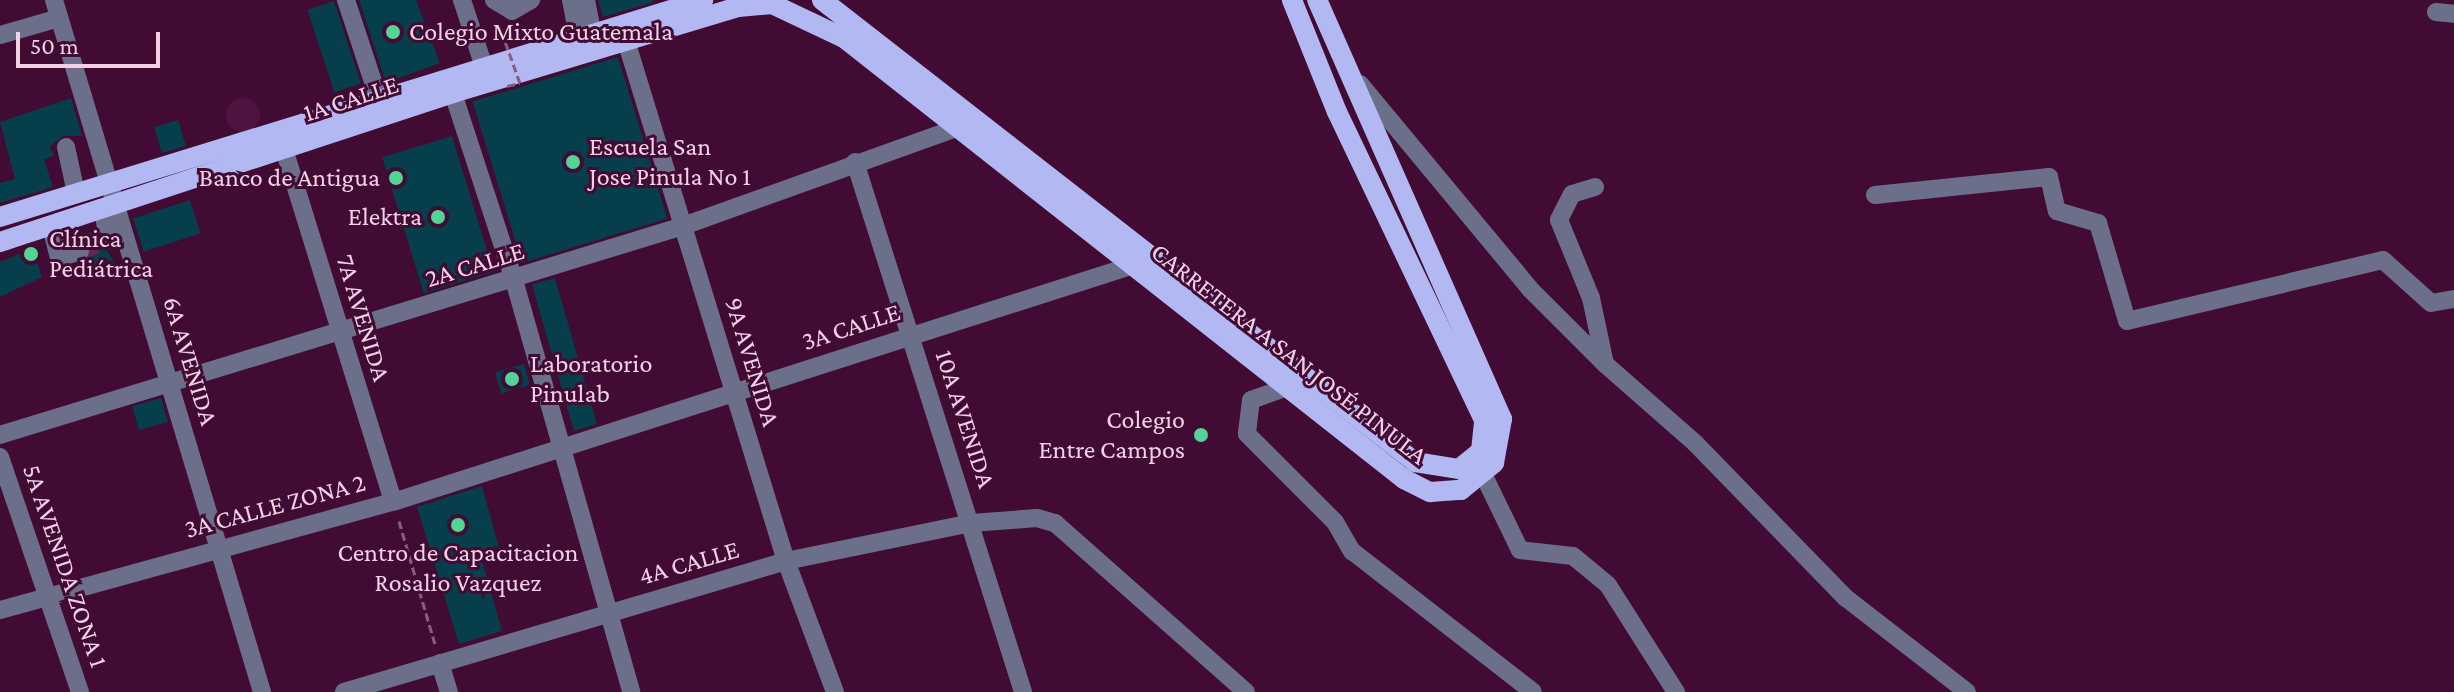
<!DOCTYPE html>
<html>
<head>
<meta charset="utf-8">
<style>
  body { margin:0 }
  #map { position:relative; width:2454px; height:692px; overflow:hidden; background:#410b34; font-family:"Crimson Pro",serif }
  div>[style] { position:absolute }
  [style*='--x'] { left:calc(var(--x)*1px); top:calc(var(--y)*1px); width:calc(var(--w)*1px); rotate:calc(var(--a)*1deg) }
  .built>* { inset:0; background:#4f1340 }
  .round { border-radius:50% }
  .building>* { inset:0; background:#063e4b; transform-origin:0 0 }
  .minor-tunnel>* { height:18px; margin-top:-9px; transform-origin:0; background:repeating-linear-gradient(90deg,#5c294f 0 18px,transparent 0 27px) }
  .path>* { height:3px; margin-top:-1.5px; transform-origin:0; background:repeating-linear-gradient(90deg,#8a5d7e 0 8px,transparent 0 12px) }
  .minor>* { height:18px; margin:-9px; padding:0 9px; transform-origin:9px; border-radius:9px; background:#6b6f8a }
  .major>* { height:20px; margin:-10px; padding:0 10px; transform-origin:10px; border-radius:10px; background:#b2b9f2 }
  .path-bridge>* { height:3px; margin-top:-1.5px; transform-origin:0; background:repeating-linear-gradient(90deg,#8a5d7e 0 8px,transparent 0 12px) }
  .dots>* { width:22px; height:22px; translate:-50% -50%; box-sizing:border-box; border:4px solid #410b34; border-radius:50% }
  span { translate:-50% -50%; white-space:nowrap; text-align:center; line-height:1.15; -webkit-text-stroke:6px #410b34; paint-order:stroke }
  .poi-label { font-size:26px; color:#f2d0e6 }
  .left { translate:0 -50%; text-align:left }
  .right { translate:-100% -50%; text-align:right }
  .street-label { font-size:26px; color:#f2d0e6 }
  .scale { position:absolute; left:16px; top:32px; width:144px; height:36px; box-sizing:border-box; border:4px solid #f2d0e6; border-top:0; padding-left:10px; font-size:24px; line-height:28px; white-space:nowrap; color:#f2d0e6; -webkit-text-stroke:6px #410b34; paint-order:stroke }
</style>
</head>
<body>
<div id="map">
  <div class="built">
    <div class="round" style="left:226px;top:98px;width:34px;height:34px"></div>
  </div>
  <div class="building">
    <div style="clip-path:polygon(359px 0,416px 0,440px 63px,386px 83px)"></div>
    <div style="clip-path:polygon(598px 0,653px 0,654px 2px,603px 17px)"></div>
    <div style="left:334px;top:1px;width:87px;height:28px;rotate:72deg"></div>
    <div style="left:618px;top:57px;width:169px;height:152px;rotate:73deg"></div>
    <div style="clip-path:polygon(71px 98px,82px 136px,63px 136px,50px 146px,54px 156px,44px 159px,53px 187px,0 203px,0 183px,15px 179px,0 122px)"></div>
    <div style="left:178px;top:120px;width:27px;height:25px;rotate:73deg"></div>
    <div style="left:452px;top:136px;width:142px;height:73px;rotate:73deg"></div>
    <div style="left:190px;top:200px;width:35px;height:60px;rotate:72deg"></div>
    <div style="clip-path:polygon(94px 231px,115px 263px,86px 272px,92px 248px,75px 237px)"></div>
    <div style="clip-path:polygon(33px 248px,42px 277px,0 297px,0 262px)"></div>
    <div style="left:555px;top:278px;width:152px;height:24px;rotate:74deg"></div>
    <div style="left:524px;top:364px;width:22px;height:30px;rotate:74deg"></div>
    <div style="left:161px;top:398px;width:25px;height:30px;rotate:74deg"></div>
    <div style="clip-path:polygon(482px 486px,499px 548px,480px 554px,502px 631px,459px 644px,417px 507px)"></div>
  </div>
  <div class="minor-tunnel">
    <div style="--x:80;--y:251;--w:30;--a:-21"></div>
  </div>
  <div class="path">
    <div style="--x:399;--y:521;--w:128;--a:73.7"></div>
  </div>
  <div class="minor">
    <div style="--x:54;--y:0;--w:723;--a:73.27"></div>
    <div style="--x:346;--y:0;--w:102;--a:71.7"></div>
    <div style="--x:462;--y:0;--w:67;--a:71.8"></div>
    <div style="--x:494;--y:0;--w:21;--a:31"></div>
    <div style="--x:512;--y:11;--w:22;--a:-30"></div>
    <div style="--x:571;--y:0;--w:37;--a:79"></div>
    <div style="--x:586;--y:0;--w:33;--a:79"></div>
    <div style="--x:2436;--y:12;--w:18;--a:6"></div>
    <div style="--x:0;--y:35;--w:61;--a:-16.1"></div>
    <div style="--x:627;--y:44;--w:541;--a:72.91"></div>
    <div style="--x:786;--y:561;--w:140;--a:69.5"></div>
    <div style="--x:449;--y:81;--w:209;--a:71.9"></div>
    <div style="--x:514;--y:280;--w:428;--a:74.1"></div>
    <div style="--x:1360;--y:84;--w:266;--a:50.3"></div>
    <div style="--x:1530;--y:289;--w:106;--a:45"></div>
    <div style="--x:1605;--y:364;--w:121;--a:41.3"></div>
    <div style="--x:1696;--y:444;--w:215;--a:45.8"></div>
    <div style="--x:1846;--y:598;--w:153;--a:37.8"></div>
    <div style="--x:66;--y:147;--w:47;--a:77.7"></div>
    <div style="--x:284;--y:149;--w:369;--a:72.8"></div>
    <div style="--x:855;--y:162;--w:556;--a:72.41"></div>
    <div style="--x:1595;--y:187;--w:24;--a:163"></div>
    <div style="--x:1572;--y:194;--w:29;--a:117"></div>
    <div style="--x:1559;--y:220;--w:84;--a:67.7"></div>
    <div style="--x:1591;--y:298;--w:67;--a:78"></div>
    <div style="--x:1875;--y:195;--w:175;--a:-5.9"></div>
    <div style="--x:2049;--y:177;--w:35;--a:77"></div>
    <div style="--x:2057;--y:211;--w:43;--a:16.3"></div>
    <div style="--x:2098;--y:223;--w:102;--a:73.5"></div>
    <div style="--x:2127;--y:321;--w:263;--a:-13.4"></div>
    <div style="--x:2383;--y:260;--w:64;--a:41.9"></div>
    <div style="--x:2431;--y:303;--w:23;--a:-10"></div>
    <div style="--x:103;--y:209;--w:31;--a:81"></div>
    <div style="--x:51;--y:226;--w:33;--a:76"></div>
    <div style="--x:59;--y:258;--w:22;--a:-18"></div>
    <div style="--x:1287;--y:387;--w:38;--a:160"></div>
    <div style="--x:1251;--y:400;--w:34;--a:97"></div>
    <div style="--x:1247;--y:434;--w:124;--a:45"></div>
    <div style="--x:1335;--y:522;--w:34;--a:60"></div>
    <div style="--x:1352;--y:551;--w:229;--a:37.9"></div>
    <div style="--x:0;--y:435;--w:714;--a:-17.01"></div>
    <div style="--x:683;--y:226;--w:294;--a:-19.7"></div>
    <div style="--x:0;--y:457;--w:248;--a:71.2"></div>
    <div style="--x:1484;--y:476;--w:82;--a:64.1"></div>
    <div style="--x:1520;--y:550;--w:53;--a:6.5"></div>
    <div style="--x:1573;--y:556;--w:45;--a:39.6"></div>
    <div style="--x:1608;--y:585;--w:127;--a:57.6"></div>
    <div style="--x:0;--y:610;--w:408;--a:-15.4"></div>
    <div style="--x:393;--y:502;--w:787;--a:-17.74"></div>
    <div style="--x:440;--y:663;--w:30;--a:73"></div>
    <div style="--x:344;--y:692;--w:461;--a:-16.5"></div>
    <div style="--x:786;--y:561;--w:189;--a:-11.6"></div>
    <div style="--x:971;--y:523;--w:66;--a:-4.3"></div>
    <div style="--x:1037;--y:518;--w:19;--a:16"></div>
    <div style="--x:1055;--y:523;--w:255;--a:41.5"></div>
  </div>
  <div class="major">
    <div style="--x:822;--y:0;--w:752;--a:37.92"></div>
    <div style="--x:1415;--y:462;--w:45;--a:9"></div>
    <div style="--x:1459;--y:469;--w:28;--a:-39"></div>
    <div style="--x:1481;--y:451;--w:31;--a:-84"></div>
    <div style="--x:1484;--y:420;--w:341;--a:-115.5"></div>
    <div style="--x:1337;--y:112;--w:121;--a:-111.9"></div>
    <div style="--x:0;--y:217;--w:736;--a:-17.15"></div>
    <div style="--x:0;--y:242;--w:477;--a:-18.2"></div>
    <div style="--x:453;--y:93;--w:298;--a:-16.8"></div>
    <div style="--x:738;--y:7;--w:34;--a:-5"></div>
    <div style="--x:772;--y:4;--w:80;--a:25.3"></div>
    <div style="--x:844;--y:38;--w:713;--a:38.22"></div>
    <div style="--x:1404;--y:479;--w:29;--a:27"></div>
    <div style="--x:1430;--y:492;--w:31;--a:-4"></div>
    <div style="--x:1461;--y:490;--w:43;--a:-39.3"></div>
    <div style="--x:1494;--y:463;--w:45;--a:-79.7"></div>
    <div style="--x:1502;--y:419;--w:458;--a:-113.8"></div>
  </div>
  <div class="path-bridge">
    <div style="--x:507;--y:86;--w:13;--a:-13"></div>
    <div style="--x:520;--y:83;--w:45;--a:-109.7"></div>
    <div style="--x:505;--y:41;--w:14;--a:-17"></div>
  </div>
  <div class="dots">
    <div style="left:393px;top:32px;background:#53d396"></div>
    <div style="left:573px;top:162px;background:#53d396"></div>
    <div style="left:396px;top:178px;background:#53d396"></div>
    <div style="left:438px;top:217px;background:#53d396"></div>
    <div style="left:31px;top:254px;background:#53d396"></div>
    <div style="left:512px;top:379px;background:#53d396"></div>
    <div style="left:1201px;top:435px;background:#53d396"></div>
    <div style="left:458px;top:525px;background:#53d396"></div>
  </div>
  <div class="poi-label">
    <span class="left" style="left:409px;top:32px">Colegio Mixto Guatemala</span>
    <span class="left" style="left:589px;top:162px">Escuela San<br>Jose Pinula No 1</span>
    <span class="right" style="left:380px;top:178px">Banco de Antigua</span>
    <span class="right" style="left:422px;top:217px">Elektra</span>
    <span class="left" style="left:49px;top:254px">Clínica<br>Pediátrica</span>
    <span class="left" style="left:530px;top:379px">Laboratorio<br>Pinulab</span>
    <span class="right" style="left:1185px;top:435px">Colegio<br>Entre Campos</span>
    <span style="left:458px;top:568px">Centro de Capacitacion<br>Rosalio Vazquez</span>
  </div>
  <div class="street-label">
    <span style="left:351px;top:99px;rotate:-18deg">1A CALLE</span>
    <span style="left:475px;top:265px;rotate:-17deg">2A CALLE</span>
    <span style="left:363px;top:318px;rotate:73deg">7A AVENIDA</span>
    <span style="left:851px;top:327px;rotate:-18deg">3A CALLE</span>
    <span style="left:1289px;top:354px;rotate:38deg">CARRETERA A SAN JOSÉ PINULA</span>
    <span style="left:190px;top:361px;rotate:73deg">6A AVENIDA</span>
    <span style="left:752px;top:362px;rotate:73deg">9A AVENIDA</span>
    <span style="left:965px;top:419px;rotate:72deg">10A AVENIDA</span>
    <span style="left:275px;top:506px;rotate:-15deg">3A CALLE ZONA 2</span>
    <span style="left:689px;top:563px;rotate:-16deg">4A CALLE</span>
    <span style="left:65px;top:566px;rotate:71deg">5A AVENIDA ZONA 1</span>
  </div>
  <div class="scale">50 m</div>
</div>
</body>
</html>
